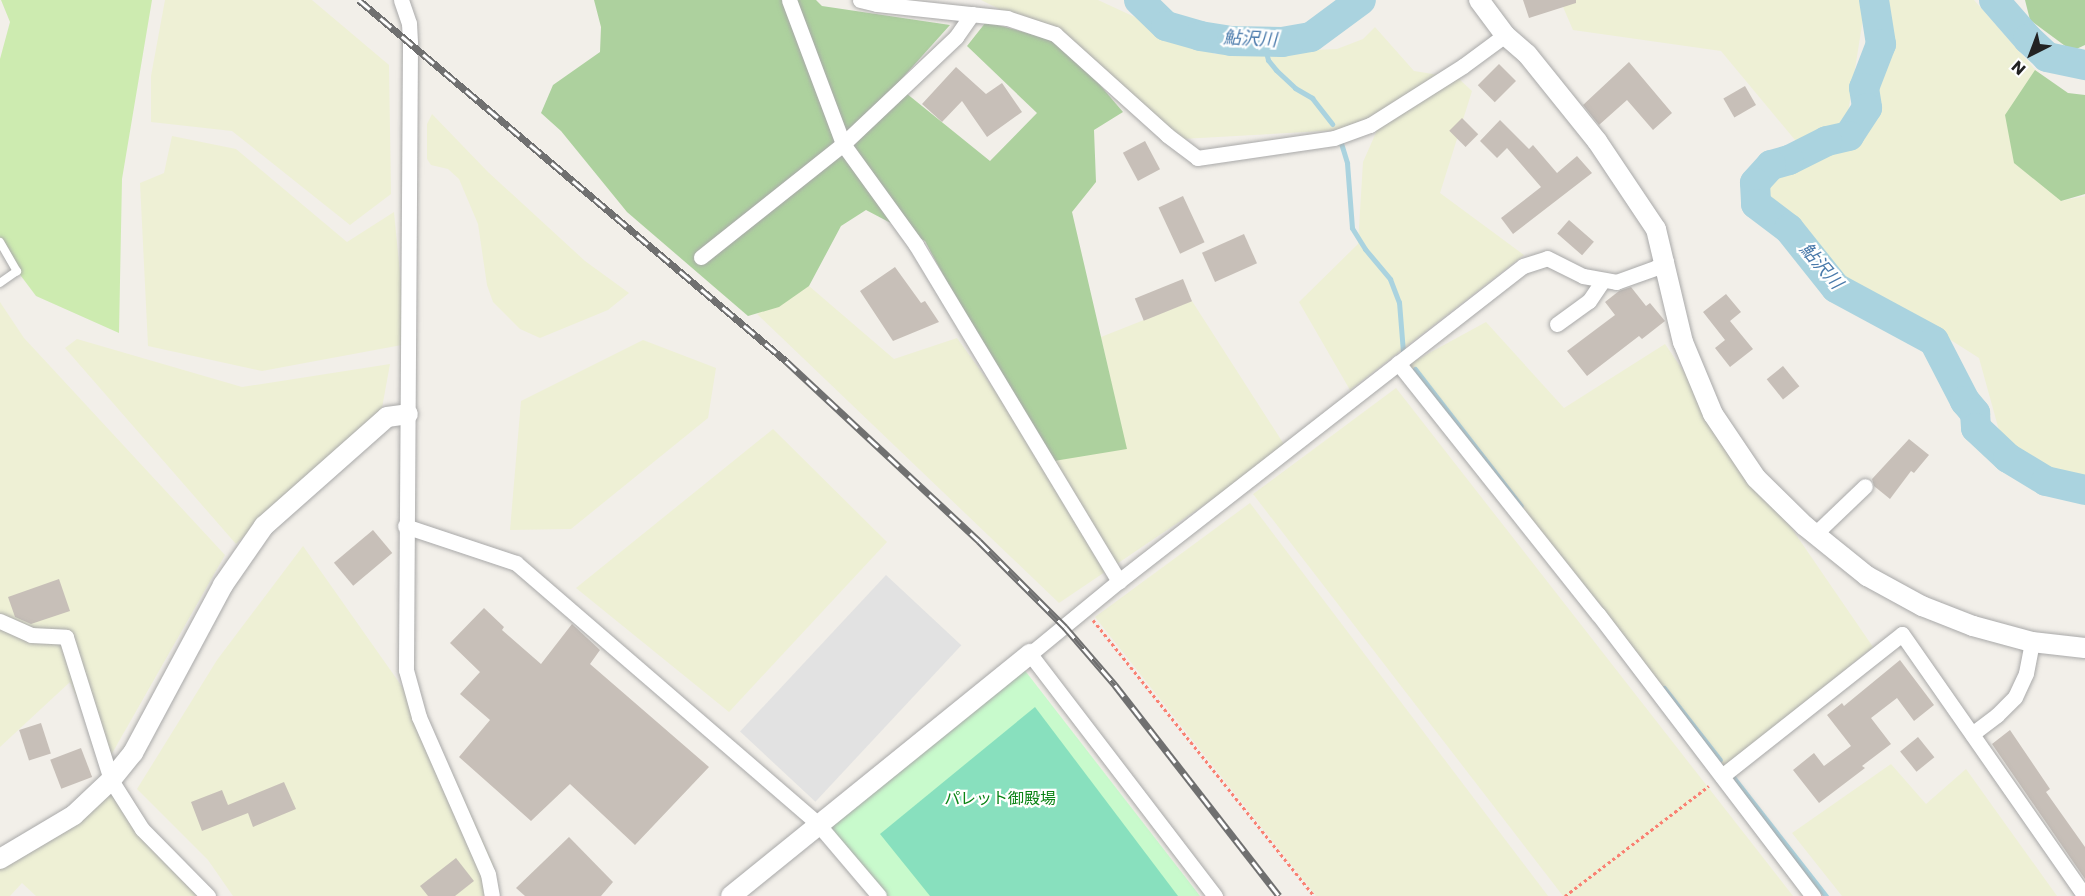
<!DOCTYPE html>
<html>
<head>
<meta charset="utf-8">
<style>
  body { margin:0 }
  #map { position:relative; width:2085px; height:896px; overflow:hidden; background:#f2efe9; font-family:Poppins,"Noto Sans JP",sans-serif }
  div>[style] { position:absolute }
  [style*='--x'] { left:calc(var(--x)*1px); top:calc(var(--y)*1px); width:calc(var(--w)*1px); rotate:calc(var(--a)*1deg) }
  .farmland>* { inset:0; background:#eef0d5 }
  .grass>* { inset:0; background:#cdebb0 }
  .forest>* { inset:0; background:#add19e }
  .park>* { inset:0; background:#c8facc }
  .pitch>* { inset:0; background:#88e0be }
  .parking>* { inset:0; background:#e2e2e2; transform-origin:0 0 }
  .stream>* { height:5px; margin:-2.5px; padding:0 2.5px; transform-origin:2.5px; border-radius:2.5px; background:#aad3df }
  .river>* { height:30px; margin:-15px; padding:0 15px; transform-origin:15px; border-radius:15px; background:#aad3df }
  .building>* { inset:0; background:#c7bfb8; transform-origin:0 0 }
  .path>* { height:3px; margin-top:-1.5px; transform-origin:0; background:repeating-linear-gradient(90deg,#fa8072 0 3px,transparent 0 6px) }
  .roads { filter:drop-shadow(0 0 2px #a9a9a9) drop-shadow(0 0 2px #a9a9a9) }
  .service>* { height:8px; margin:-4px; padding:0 4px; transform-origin:4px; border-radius:4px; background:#fff }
  .minor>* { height:15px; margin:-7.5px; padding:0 7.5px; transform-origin:7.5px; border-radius:7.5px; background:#fff }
  .tertiary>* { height:20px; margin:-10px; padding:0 10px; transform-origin:10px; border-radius:10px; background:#fff }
  .rail>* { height:7px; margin-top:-3.5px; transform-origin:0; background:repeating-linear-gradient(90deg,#fff 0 14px,#707070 0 28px); box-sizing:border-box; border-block:2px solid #707070 }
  span { translate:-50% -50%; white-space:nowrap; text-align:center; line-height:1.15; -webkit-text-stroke:4.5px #fff; paint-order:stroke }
  .park-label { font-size:16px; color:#0c8416 }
  .water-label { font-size:18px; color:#4a7aab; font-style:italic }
  .north { position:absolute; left:2001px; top:24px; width:60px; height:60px; -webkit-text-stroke:4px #fff; paint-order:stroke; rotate:222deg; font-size:16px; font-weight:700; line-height:24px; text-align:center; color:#222 }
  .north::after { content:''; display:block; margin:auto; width:21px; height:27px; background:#222; clip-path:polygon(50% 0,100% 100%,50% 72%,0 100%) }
</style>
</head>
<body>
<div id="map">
  <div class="farmland">
    <div style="clip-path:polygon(165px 0,312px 0,389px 65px,391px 194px,350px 225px,232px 131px,151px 122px,151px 76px)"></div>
    <div style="clip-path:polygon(981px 0,1098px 0,1215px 54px,1337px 49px,1363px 39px,1375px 27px,1414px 71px,1458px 78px,1472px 91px,1440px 193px,1524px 255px,1350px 390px,1299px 302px,1358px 244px,1363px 162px,1378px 128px,1182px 139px,1083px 51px)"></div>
    <div style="clip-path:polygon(1560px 0,1866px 0,1847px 119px,1800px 146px,1721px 51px,1573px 30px)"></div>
    <div style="clip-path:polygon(1882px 0,1974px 0,2039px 74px,2061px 201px,2085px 196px,2085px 482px,2021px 458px,2000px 434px,1979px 358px,1946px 337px,1848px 284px,1772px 202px,1764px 186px,1778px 170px,1847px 145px,1867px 126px,1882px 80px,1887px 10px)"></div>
    <div style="clip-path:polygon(432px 114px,488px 172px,585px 261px,629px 293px,608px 310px,540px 338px,520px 329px,493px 302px,487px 285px,478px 224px,459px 179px,448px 169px,431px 165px,427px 159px,427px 124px)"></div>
    <div style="clip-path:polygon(172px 136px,236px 149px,347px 242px,394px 212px,407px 344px,262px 371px,148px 346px,140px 183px,164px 173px)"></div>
    <div style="clip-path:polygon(809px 286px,894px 359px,957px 338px,1044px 458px,1126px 449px,1101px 337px,1192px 301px,1287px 449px,1059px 603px,757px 314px)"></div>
    <div style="clip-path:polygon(0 302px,24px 338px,225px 555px,106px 764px,70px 682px,0 747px)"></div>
    <div style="clip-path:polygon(1486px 322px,1564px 408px,1665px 344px,1873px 647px,1723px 768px,1409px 364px)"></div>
    <div style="clip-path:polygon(77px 339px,242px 387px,390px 364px,382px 408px,236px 544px,65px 348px)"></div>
    <div style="clip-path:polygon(643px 340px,716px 368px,708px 418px,571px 529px,510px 530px,521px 401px)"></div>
    <div style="clip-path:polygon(1396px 388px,1793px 896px,1563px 896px,1253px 494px)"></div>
    <div style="clip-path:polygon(773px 429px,887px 542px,729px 712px,576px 588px)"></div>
    <div style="clip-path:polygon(1250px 503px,1548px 896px,1316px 896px,1095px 617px)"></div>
    <div style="clip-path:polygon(303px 546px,403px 688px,441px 748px,493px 863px,498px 896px,233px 896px,208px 860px,137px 789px,217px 660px)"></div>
    <div style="clip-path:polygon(1891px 764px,1926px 804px,1966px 769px,2057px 896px,1842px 896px,1792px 833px)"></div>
    <div style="clip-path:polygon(114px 793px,204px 896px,36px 896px,22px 883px,10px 896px,0 896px,0 861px)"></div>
  </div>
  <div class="grass">
    <div style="clip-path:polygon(1px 0,152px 0,122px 179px,119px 333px,36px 296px,0 248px,0 59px,10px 22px)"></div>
  </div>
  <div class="forest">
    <div style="clip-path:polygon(594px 0,816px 0,822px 6px,950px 25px,896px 85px,990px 161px,1037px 113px,967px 46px,986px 22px,1064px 43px,1123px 112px,1094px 130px,1096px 182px,1072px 212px,1127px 449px,1054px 461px,961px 308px,925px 241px,866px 210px,841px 226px,809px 286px,779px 307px,748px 316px,627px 212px,561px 131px,541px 113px,553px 85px,600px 52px,601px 27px)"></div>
    <div style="clip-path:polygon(2025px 0,2085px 0,2085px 45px,2072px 51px,2030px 20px)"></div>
    <div style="clip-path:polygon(2035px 70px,2068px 93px,2085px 95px,2085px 194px,2061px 201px,2014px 163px,2005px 115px)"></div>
  </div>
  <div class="park">
    <div style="clip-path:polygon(1016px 659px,1200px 896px,886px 896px,822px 820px)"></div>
  </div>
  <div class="pitch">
    <div style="clip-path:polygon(1035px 707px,1178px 896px,930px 896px,880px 834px)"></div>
  </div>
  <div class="parking">
    <div style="left:886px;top:575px;width:103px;height:214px;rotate:43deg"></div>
  </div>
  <div class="stream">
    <div style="--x:1263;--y:41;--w:20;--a:75"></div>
    <div style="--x:1268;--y:60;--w:13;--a:51"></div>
    <div style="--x:1276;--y:70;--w:26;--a:43"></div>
    <div style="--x:1295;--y:88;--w:20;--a:30"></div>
    <div style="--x:1312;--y:98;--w:33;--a:52"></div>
    <div style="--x:1341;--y:143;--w:21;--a:73"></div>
    <div style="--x:1347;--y:163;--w:65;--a:85.6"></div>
    <div style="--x:1352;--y:228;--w:25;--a:58"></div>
    <div style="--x:1365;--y:249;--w:39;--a:50"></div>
    <div style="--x:1390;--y:279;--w:25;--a:69"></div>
    <div style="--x:1399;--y:302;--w:50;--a:85.4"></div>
    <div style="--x:1415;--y:369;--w:173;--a:52.3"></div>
    <div style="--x:1664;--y:688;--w:91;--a:52.1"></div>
    <div style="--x:1733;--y:777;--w:151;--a:52"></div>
  </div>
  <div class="river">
    <div style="--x:1139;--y:0;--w:37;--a:44"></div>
    <div style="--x:1166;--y:26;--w:35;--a:16"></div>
    <div style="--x:1200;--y:36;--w:32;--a:9"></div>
    <div style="--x:1232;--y:41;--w:50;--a:1.1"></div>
    <div style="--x:1282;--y:42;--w:29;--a:-10"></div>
    <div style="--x:1311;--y:37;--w:62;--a:-36.5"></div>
    <div style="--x:1874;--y:0;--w:45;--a:81"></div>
    <div style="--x:1881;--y:44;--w:47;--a:111.1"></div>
    <div style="--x:1864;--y:88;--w:20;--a:81"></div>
    <div style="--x:1867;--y:108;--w:33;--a:123"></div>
    <div style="--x:1849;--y:136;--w:23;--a:167"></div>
    <div style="--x:1827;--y:141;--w:42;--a:153.4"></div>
    <div style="--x:1789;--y:160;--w:19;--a:164"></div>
    <div style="--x:1771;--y:165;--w:24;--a:132"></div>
    <div style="--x:1755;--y:183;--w:21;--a:87"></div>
    <div style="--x:1756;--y:204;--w:41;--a:37.1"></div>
    <div style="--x:1789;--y:229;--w:75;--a:51.5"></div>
    <div style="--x:1836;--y:288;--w:111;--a:28.4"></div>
    <div style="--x:1934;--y:341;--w:68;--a:62.7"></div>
    <div style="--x:1965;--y:401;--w:16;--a:50"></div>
    <div style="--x:1975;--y:413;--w:15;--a:86"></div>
    <div style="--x:1976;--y:428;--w:44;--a:43.2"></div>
    <div style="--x:2008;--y:458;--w:44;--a:31.2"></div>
    <div style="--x:2046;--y:481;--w:40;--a:13"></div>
    <div style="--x:1994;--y:0;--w:52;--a:48.9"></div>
    <div style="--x:2028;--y:39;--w:26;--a:43"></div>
    <div style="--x:2047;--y:57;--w:39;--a:12"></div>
  </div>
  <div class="building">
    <div style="clip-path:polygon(1523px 0,1576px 0,1576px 3px,1529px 18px)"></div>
    <div style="clip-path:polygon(1629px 62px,1672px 113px,1653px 130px,1627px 100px,1599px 125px,1583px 105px)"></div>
    <div style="left:1499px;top:64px;width:24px;height:30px;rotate:45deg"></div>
    <div style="clip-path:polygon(956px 67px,986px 94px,1002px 83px,1022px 112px,987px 137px,962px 101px,942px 122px,922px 104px)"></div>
    <div style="left:1745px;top:86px;width:22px;height:25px;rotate:60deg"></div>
    <div style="left:1462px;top:118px;width:23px;height:18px;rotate:45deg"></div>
    <div style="clip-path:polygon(1500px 120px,1529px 149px,1533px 145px,1557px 173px,1577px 156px,1592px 173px,1513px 234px,1501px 218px,1541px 187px,1507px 148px,1497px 158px,1480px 141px)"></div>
    <div style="left:1145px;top:141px;width:32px;height:25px;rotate:62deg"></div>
    <div style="left:1183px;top:196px;width:51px;height:27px;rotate:65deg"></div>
    <div style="left:1569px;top:220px;width:33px;height:18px;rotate:41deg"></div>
    <div style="left:1244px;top:234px;width:32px;height:46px;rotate:66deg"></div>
    <div style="clip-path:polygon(895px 267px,921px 303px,925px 301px,939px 322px,893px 341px,860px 291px)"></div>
    <div style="left:1183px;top:279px;width:24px;height:52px;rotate:68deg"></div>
    <div style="clip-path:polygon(1631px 287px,1646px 306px,1650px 303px,1665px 321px,1642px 339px,1639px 336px,1587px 376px,1567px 351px,1615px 315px,1605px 302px,1619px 291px)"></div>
    <div style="clip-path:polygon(1726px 294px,1741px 312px,1730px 321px,1753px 349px,1730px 367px,1715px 348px,1725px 340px,1703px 312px)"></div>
    <div style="left:1783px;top:366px;width:26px;height:21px;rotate:51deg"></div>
    <div style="clip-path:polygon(1909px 439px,1929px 455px,1914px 473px,1911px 471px,1890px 499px,1874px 486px,1872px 479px)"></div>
    <div style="left:373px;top:530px;width:30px;height:51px;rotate:50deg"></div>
    <div style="clip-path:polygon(59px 579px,70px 611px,31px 624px,15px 617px,8px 597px)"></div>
    <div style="clip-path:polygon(484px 608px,504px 627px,502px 630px,541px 664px,572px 624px,600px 650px,590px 664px,709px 767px,635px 845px,570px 784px,531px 821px,459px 757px,490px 720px,460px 694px,480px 672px,450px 643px)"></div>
    <div style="clip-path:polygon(1900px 660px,1934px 705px,1914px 721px,1897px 698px,1871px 718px,1891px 744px,1862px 766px,1865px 768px,1819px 803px,1793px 770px,1814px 753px,1824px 766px,1851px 746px,1827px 715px,1842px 703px,1844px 706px)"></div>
    <div style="left:41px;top:723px;width:32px;height:23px;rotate:72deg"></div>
    <div style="clip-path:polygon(2010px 730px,2050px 789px,2046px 792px,2085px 847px,2085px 879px,1992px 744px)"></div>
    <div style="left:1918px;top:737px;width:26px;height:23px;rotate:51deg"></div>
    <div style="left:81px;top:748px;width:31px;height:33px;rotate:69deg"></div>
    <div style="clip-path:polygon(284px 782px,296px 809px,253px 827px,248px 813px,202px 831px,191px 802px,222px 790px,228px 805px)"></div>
    <div style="clip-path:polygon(569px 837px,613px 882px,601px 896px,525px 896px,516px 888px)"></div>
    <div style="clip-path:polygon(456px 858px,474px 881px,455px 896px,428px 896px,420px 886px)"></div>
  </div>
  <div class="path">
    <div style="--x:1093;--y:620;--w:354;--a:51.3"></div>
    <div style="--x:1565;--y:896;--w:181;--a:-37.4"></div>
  </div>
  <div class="roads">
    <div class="service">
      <div style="--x:0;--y:242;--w:34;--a:60"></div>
      <div style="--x:17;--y:271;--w:21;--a:145"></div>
    </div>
    <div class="minor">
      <div style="--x:401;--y:0;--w:24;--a:71"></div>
      <div style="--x:409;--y:23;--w:22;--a:87"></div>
      <div style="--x:410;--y:45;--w:625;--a:90.37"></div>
      <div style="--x:406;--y:670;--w:49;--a:74.5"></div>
      <div style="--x:419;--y:717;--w:171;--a:66.3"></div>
      <div style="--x:488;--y:874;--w:22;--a:80"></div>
      <div style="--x:789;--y:0;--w:154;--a:69.4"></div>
      <div style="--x:843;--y:144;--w:125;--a:54.1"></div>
      <div style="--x:916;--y:245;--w:393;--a:58.9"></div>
      <div style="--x:860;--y:0;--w:17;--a:13"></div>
      <div style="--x:877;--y:4;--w:131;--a:6.1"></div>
      <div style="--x:1007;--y:18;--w:51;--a:18.4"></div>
      <div style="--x:1055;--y:34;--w:151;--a:42"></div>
      <div style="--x:1167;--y:135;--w:38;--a:37"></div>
      <div style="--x:1197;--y:158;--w:138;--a:-8.3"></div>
      <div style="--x:1334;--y:138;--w:38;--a:-20"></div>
      <div style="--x:1370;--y:125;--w:110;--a:-32.4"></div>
      <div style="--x:1463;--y:66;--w:52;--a:-36.4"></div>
      <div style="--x:701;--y:257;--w:181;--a:-38.5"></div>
      <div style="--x:843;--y:144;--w:156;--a:-43.4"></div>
      <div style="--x:956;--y:37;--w:28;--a:-55"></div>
      <div style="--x:1557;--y:324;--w:39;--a:-36"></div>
      <div style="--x:1589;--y:301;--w:25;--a:-56"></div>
      <div style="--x:1398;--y:363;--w:321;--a:51.5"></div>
      <div style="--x:1598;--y:614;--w:355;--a:52.7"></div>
      <div style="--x:405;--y:526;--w:117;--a:18.4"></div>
      <div style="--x:516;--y:563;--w:399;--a:40.8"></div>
      <div style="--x:818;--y:824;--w:94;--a:49.7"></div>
      <div style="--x:1815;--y:534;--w:69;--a:-43.8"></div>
      <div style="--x:0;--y:621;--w:34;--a:24"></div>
      <div style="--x:31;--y:635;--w:35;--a:3"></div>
      <div style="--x:66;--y:637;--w:150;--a:72.5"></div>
      <div style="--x:111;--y:780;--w:58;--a:57.7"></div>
      <div style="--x:142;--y:829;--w:94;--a:45.4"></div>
      <div style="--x:1972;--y:734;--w:31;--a:-37"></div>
      <div style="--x:1997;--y:715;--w:25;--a:-45"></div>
      <div style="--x:2015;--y:697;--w:26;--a:-65"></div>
      <div style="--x:2026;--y:673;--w:32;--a:-79"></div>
      <div style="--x:1722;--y:776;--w:229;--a:-38.3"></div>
      <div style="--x:1902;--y:634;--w:320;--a:55.1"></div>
      <div style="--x:1215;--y:896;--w:305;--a:-127.4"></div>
      <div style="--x:1030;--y:654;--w:115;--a:-39.4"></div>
      <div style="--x:1119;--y:581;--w:512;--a:-37.94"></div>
      <div style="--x:1523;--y:266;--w:25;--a:-18"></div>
      <div style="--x:1547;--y:258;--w:40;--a:26.6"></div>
      <div style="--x:1583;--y:276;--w:34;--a:10"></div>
      <div style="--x:1616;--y:282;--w:41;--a:-19.7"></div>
      <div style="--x:1655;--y:268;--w:13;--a:-32"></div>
    </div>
    <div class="tertiary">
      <div style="--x:1479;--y:0;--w:44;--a:53.4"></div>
      <div style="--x:1505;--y:35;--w:29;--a:41"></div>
      <div style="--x:1527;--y:54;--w:112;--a:51.2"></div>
      <div style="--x:1597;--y:141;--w:106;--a:56.2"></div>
      <div style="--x:1656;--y:229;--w:116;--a:76.6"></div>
      <div style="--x:1683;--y:342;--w:78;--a:67.4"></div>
      <div style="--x:1713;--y:414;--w:77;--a:56.1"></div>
      <div style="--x:1756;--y:478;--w:69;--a:44.4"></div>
      <div style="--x:1805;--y:526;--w:80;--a:38.9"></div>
      <div style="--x:1867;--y:576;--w:63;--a:28.6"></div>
      <div style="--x:1922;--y:606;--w:55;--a:21.4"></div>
      <div style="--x:1973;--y:626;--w:61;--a:15.2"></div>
      <div style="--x:2032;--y:642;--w:53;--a:6.5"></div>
      <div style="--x:0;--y:859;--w:86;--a:-30.7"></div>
      <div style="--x:74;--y:815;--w:51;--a:-43.4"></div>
      <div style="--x:111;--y:780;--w:35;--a:-51"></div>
      <div style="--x:133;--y:753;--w:191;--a:-61.8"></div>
      <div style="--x:223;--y:585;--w:72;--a:-55.2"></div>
      <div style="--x:264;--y:526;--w:164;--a:-41.5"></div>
      <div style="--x:387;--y:417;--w:21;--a:-8"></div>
      <div style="--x:731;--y:896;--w:385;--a:-39"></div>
    </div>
  </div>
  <div class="rail">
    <div style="--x:359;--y:0;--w:559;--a:40.21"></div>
    <div style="--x:786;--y:361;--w:264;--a:43"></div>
    <div style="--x:979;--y:541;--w:122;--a:45"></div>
    <div style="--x:1065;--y:627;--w:77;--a:49.2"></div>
    <div style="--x:1115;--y:685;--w:267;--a:52.1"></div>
  </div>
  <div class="park-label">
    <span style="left:1000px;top:799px">パレット御殿場</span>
  </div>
  <div class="water-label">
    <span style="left:1250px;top:39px;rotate:3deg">鮎沢川</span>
    <span style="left:1821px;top:266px;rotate:49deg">鮎沢川</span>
  </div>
  <div class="north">N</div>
</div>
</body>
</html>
